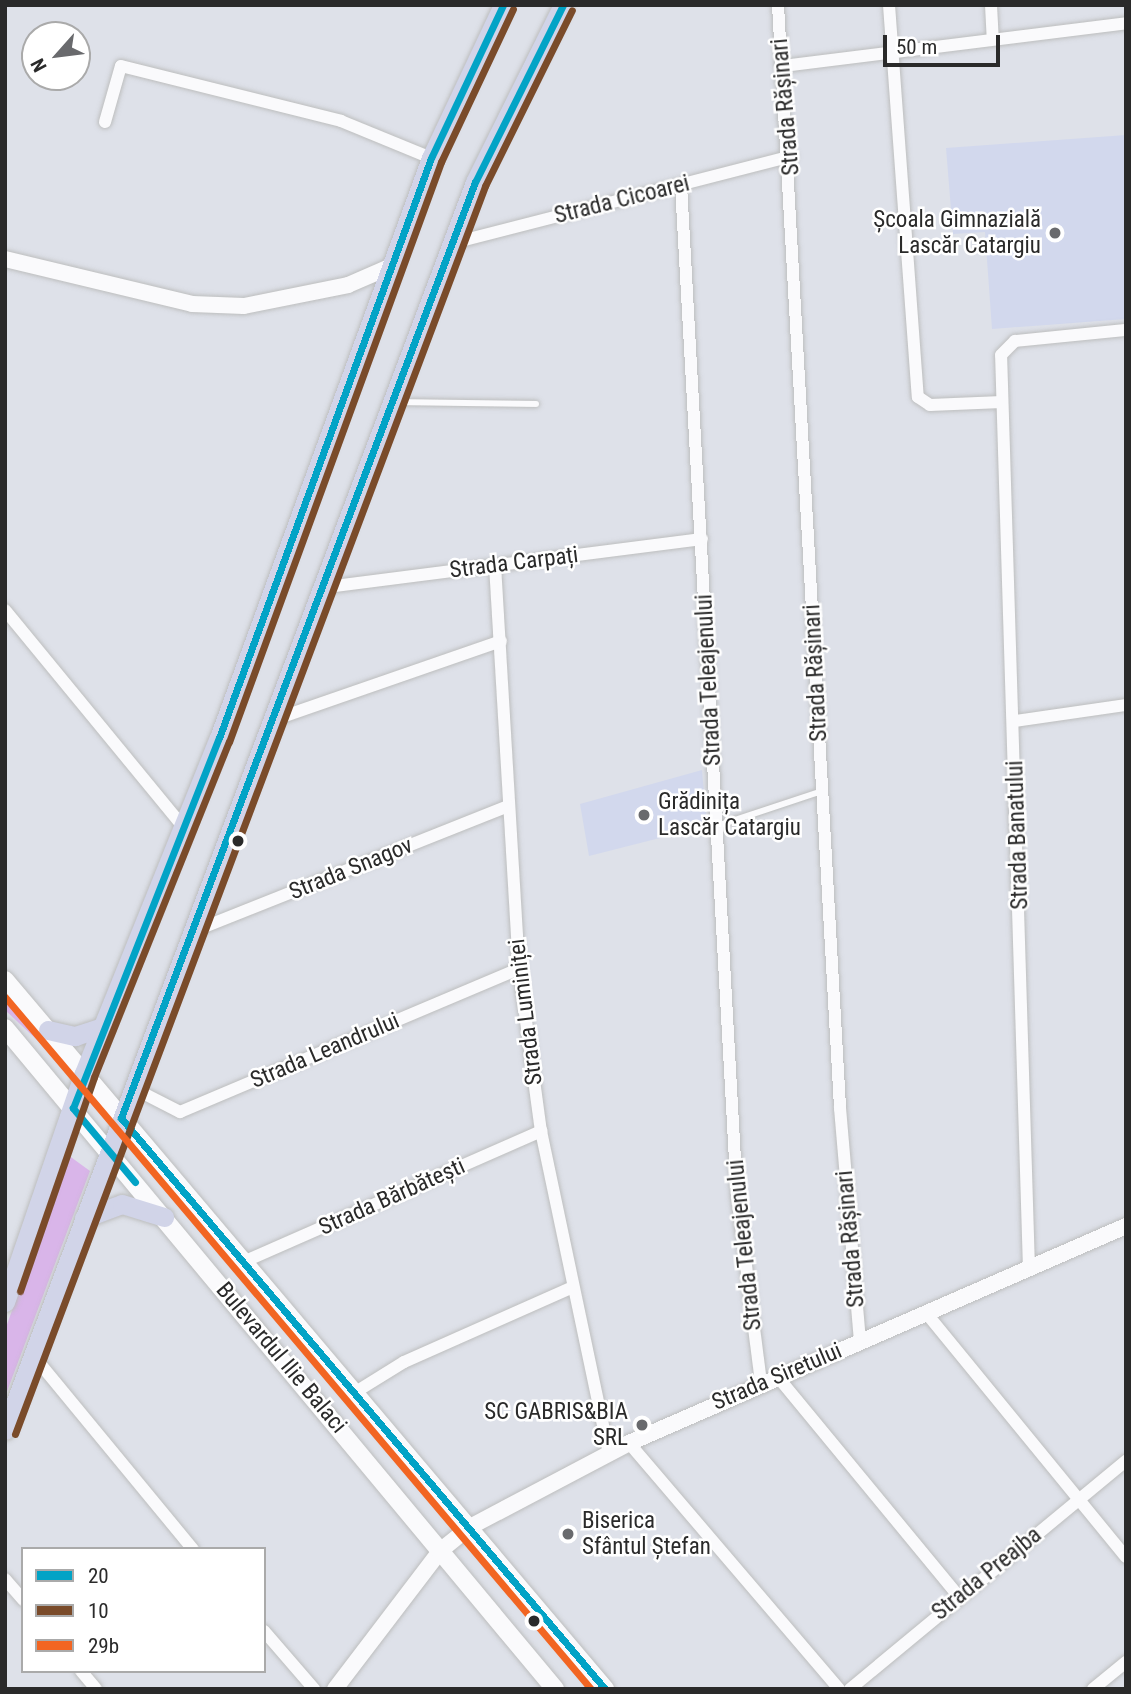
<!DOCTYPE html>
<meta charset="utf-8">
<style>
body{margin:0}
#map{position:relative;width:1131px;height:1694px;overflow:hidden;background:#dee1e9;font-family:"Roboto Condensed",sans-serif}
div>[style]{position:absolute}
.education>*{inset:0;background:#d2d8ed}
.green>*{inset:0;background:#d9b5e9}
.roads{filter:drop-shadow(0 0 2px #bdbebe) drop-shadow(0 0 2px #bdbebe)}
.service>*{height:6px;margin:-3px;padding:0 3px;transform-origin:3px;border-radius:3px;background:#fafafc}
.minor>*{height:12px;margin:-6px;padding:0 6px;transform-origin:6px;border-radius:6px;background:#fafafc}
.tertiary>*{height:16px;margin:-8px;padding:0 8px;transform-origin:8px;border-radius:8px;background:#fafafc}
.secondary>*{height:18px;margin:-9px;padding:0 9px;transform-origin:9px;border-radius:9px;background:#fafafc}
.primary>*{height:19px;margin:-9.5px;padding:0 9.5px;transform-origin:9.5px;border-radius:9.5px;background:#d1d4e8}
.bus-1>*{height:7px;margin:-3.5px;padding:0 3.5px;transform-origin:3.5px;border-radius:3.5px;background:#02a3c6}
.bus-2>*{height:7px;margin:-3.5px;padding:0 3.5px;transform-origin:3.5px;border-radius:3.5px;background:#7a4b2a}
.bus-3>*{height:7px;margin:-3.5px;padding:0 3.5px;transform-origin:3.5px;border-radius:3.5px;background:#f26522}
.dots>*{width:19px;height:19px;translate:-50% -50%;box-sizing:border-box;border:4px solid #fff;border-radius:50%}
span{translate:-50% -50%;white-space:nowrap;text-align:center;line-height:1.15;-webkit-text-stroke:5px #fff;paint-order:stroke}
.street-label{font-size:23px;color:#2a2a2a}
.poi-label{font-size:23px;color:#2a2a2a}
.right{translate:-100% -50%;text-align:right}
.left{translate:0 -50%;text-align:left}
.frame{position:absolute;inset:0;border:7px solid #2a2a2a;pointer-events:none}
.legend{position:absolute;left:21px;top:1547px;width:245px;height:126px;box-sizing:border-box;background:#fff;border:2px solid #aaa;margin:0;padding:9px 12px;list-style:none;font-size:21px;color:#2a2a2a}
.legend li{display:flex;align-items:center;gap:14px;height:35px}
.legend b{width:35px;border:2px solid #aaa}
.north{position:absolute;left:21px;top:21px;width:70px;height:70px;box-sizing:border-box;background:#fff;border:2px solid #aaa;border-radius:50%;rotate:242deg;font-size:19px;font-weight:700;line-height:28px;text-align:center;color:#2a2a2a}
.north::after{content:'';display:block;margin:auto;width:24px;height:32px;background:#696a6d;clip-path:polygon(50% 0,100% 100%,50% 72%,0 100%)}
.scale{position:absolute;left:883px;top:35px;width:117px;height:32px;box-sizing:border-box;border:4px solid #2a2a2a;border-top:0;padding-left:9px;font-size:21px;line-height:24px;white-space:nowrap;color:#2a2a2a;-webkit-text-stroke:5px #fff;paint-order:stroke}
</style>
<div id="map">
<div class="education">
<i style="clip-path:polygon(1126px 135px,1126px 319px,992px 329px,985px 232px,953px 234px,946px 148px)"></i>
<i style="clip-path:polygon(702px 770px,707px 826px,589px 856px,580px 804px)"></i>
</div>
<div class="green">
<i style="clip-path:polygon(5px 991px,66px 1060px,65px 1066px,5px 1010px)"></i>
<i style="clip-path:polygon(68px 1155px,90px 1171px,5px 1397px,5px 1330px)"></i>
</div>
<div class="roads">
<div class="service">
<i style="left:396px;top:402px;width:140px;rotate:0.8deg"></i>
<i style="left:717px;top:826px;width:111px;rotate:-18.4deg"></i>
</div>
<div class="minor">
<i style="left:778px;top:5px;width:1105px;rotate:86.78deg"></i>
<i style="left:840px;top:1108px;width:234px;rotate:85.1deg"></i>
<i style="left:889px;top:5px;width:393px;rotate:85.8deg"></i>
<i style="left:918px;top:397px;width:14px;rotate:34deg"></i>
<i style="left:930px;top:405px;width:72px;rotate:-2.4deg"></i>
<i style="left:991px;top:5px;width:34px;rotate:87deg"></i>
<i style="left:783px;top:66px;width:346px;rotate:-7.1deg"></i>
<i style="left:105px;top:122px;width:58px;rotate:-74.1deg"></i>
<i style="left:121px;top:66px;width:227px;rotate:14deg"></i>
<i style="left:341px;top:121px;width:97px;rotate:22.3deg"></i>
<i style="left:681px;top:185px;width:1012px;rotate:86.83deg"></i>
<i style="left:737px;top:1195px;width:189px;rotate:82.7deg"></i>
<i style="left:453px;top:243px;width:349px;rotate:-14.4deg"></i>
<i style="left:495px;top:565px;width:405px;rotate:86.6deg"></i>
<i style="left:519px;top:969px;width:163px;rotate:82.3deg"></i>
<i style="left:541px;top:1131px;width:329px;rotate:78.1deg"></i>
<i style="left:327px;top:587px;width:378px;rotate:-7.3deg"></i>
<i style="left:5px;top:610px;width:282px;rotate:50.6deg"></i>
<i style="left:276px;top:719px;width:238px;rotate:-19.1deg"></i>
<i style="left:1015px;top:721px;width:112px;rotate:-8.2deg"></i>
<i style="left:194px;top:931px;width:338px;rotate:-21.7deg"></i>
<i style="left:133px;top:1088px;width:53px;rotate:27.1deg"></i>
<i style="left:180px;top:1112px;width:368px;rotate:-22.9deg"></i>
<i style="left:243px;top:1262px;width:326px;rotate:-23.7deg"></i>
<i style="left:1029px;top:1269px;width:914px;rotate:-91.75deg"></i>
<i style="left:1001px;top:355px;width:20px;rotate:-45deg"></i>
<i style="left:1015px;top:341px;width:112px;rotate:-5.7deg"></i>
<i style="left:927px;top:1314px;width:314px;rotate:50.7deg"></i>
<i style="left:32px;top:1354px;width:253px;rotate:50.5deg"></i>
<i style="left:777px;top:1376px;width:286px;rotate:50.5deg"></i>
<i style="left:354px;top:1393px;width:59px;rotate:-31.8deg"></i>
<i style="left:404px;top:1362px;width:183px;rotate:-23.9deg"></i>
<i style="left:629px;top:1443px;width:323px;rotate:49.5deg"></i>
<i style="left:5px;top:1579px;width:28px;rotate:49deg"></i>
<i style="left:264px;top:1631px;width:77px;rotate:49.2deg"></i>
<i style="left:81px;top:1671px;width:23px;rotate:50deg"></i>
<i style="left:850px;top:1689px;width:358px;rotate:-39.6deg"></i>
<i style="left:1093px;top:1689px;width:43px;rotate:-39.3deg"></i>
</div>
<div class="tertiary">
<i style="left:5px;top:259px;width:192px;rotate:13.5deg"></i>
<i style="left:192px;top:304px;width:52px;rotate:2.2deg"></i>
<i style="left:244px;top:306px;width:106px;rotate:-11.4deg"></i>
<i style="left:348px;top:285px;width:50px;rotate:-23.5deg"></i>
<i style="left:335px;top:1689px;width:173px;rotate:-52.7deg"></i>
<i style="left:440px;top:1551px;width:36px;rotate:-39deg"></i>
<i style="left:468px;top:1528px;width:182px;rotate:-27.8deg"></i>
<i style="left:629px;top:1443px;width:542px;rotate:-23.59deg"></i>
</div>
<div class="secondary">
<i style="left:5px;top:980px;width:929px;rotate:49.76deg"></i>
<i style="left:5px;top:1028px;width:860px;rotate:50.24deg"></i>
</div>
<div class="primary">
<i style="left:48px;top:1030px;width:28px;rotate:13deg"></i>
<i style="left:75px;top:1036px;width:29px;rotate:-18deg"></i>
<i style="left:84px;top:1218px;width:40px;rotate:-20.2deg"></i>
<i style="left:122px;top:1204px;width:44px;rotate:17.2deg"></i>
<i style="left:5px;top:1302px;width:242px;rotate:-71deg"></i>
<i style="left:84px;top:1073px;width:361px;rotate:-68.1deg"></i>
<i style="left:219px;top:738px;width:618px;rotate:-69.92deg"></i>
<i style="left:431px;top:158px;width:169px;rotate:-64.8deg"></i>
<i style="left:5px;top:1430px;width:1334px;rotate:-69.36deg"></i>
<i style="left:475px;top:182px;width:198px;rotate:-63.6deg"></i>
</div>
</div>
<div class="bus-1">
<i style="left:563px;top:5px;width:198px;rotate:116.4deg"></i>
<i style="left:475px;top:182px;width:1001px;rotate:110.72deg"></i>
<i style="left:121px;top:1118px;width:749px;rotate:49.71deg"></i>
<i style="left:135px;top:1182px;width:97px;rotate:-130deg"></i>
<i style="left:73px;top:1108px;width:398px;rotate:-68.5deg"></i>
<i style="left:219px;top:738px;width:618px;rotate:-69.92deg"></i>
<i style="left:431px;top:158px;width:169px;rotate:-64.8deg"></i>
</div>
<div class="bus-2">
<i style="left:20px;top:1291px;width:226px;rotate:-70.9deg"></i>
<i style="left:94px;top:1077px;width:361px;rotate:-68.1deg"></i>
<i style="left:229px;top:742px;width:618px;rotate:-69.92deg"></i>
<i style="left:441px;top:162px;width:169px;rotate:-64.8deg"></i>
<i style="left:15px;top:1434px;width:1334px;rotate:-69.36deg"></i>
<i style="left:485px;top:186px;width:196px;rotate:-63.7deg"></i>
</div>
<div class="bus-3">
<i style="left:5px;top:997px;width:907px;rotate:49.74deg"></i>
</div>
<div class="dots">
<i style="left:1055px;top:233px;background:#696a6d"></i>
<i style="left:644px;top:815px;background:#696a6d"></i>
<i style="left:238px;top:841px;background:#2a2a2a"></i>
<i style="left:642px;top:1425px;background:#696a6d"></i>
<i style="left:568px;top:1534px;background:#696a6d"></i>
<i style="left:534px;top:1621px;background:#2a2a2a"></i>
</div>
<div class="street-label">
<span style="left:786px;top:107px;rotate:-95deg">Strada Rășinari</span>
<span style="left:622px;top:200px;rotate:-14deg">Strada Cicoarei</span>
<span style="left:514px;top:563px;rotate:-7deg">Strada Carpați</span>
<span style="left:816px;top:673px;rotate:-93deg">Strada Rășinari</span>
<span style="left:709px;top:680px;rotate:-93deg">Strada Teleajenului</span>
<span style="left:1018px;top:835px;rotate:-92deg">Strada Banatului</span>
<span style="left:351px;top:869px;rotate:-22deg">Strada Snagov</span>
<span style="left:526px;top:1012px;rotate:-97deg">Strada Luminiței</span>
<span style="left:325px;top:1051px;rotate:-23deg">Strada Leandrului</span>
<span style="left:392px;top:1197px;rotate:-24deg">Strada Bărbătești</span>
<span style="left:851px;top:1239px;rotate:-95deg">Strada Rășinari</span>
<span style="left:745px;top:1245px;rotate:-96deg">Strada Teleajenului</span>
<span style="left:281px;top:1358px;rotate:50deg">Bulevardul Ilie Balaci</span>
<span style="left:777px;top:1377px;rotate:-23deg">Strada Siretului</span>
<span style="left:987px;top:1574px;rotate:-39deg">Strada Preajba</span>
</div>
<div class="poi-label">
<span class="right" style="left:1041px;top:233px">Școala Gimnazială<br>Lascăr Catargiu</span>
<span class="left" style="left:658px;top:815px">Grădinița<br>Lascăr Catargiu</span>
<span class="right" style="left:628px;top:1425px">SC GABRIS&amp;BIA<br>SRL</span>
<span class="left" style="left:582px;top:1534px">Biserica<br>Sfântul Ștefan</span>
</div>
<div class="frame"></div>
<ul class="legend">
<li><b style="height:9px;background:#02a3c6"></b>20</li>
<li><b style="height:9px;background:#7a4b2a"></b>10</li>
<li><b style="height:9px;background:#f26522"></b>29b</li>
</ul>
<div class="north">N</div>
<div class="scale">50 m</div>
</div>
